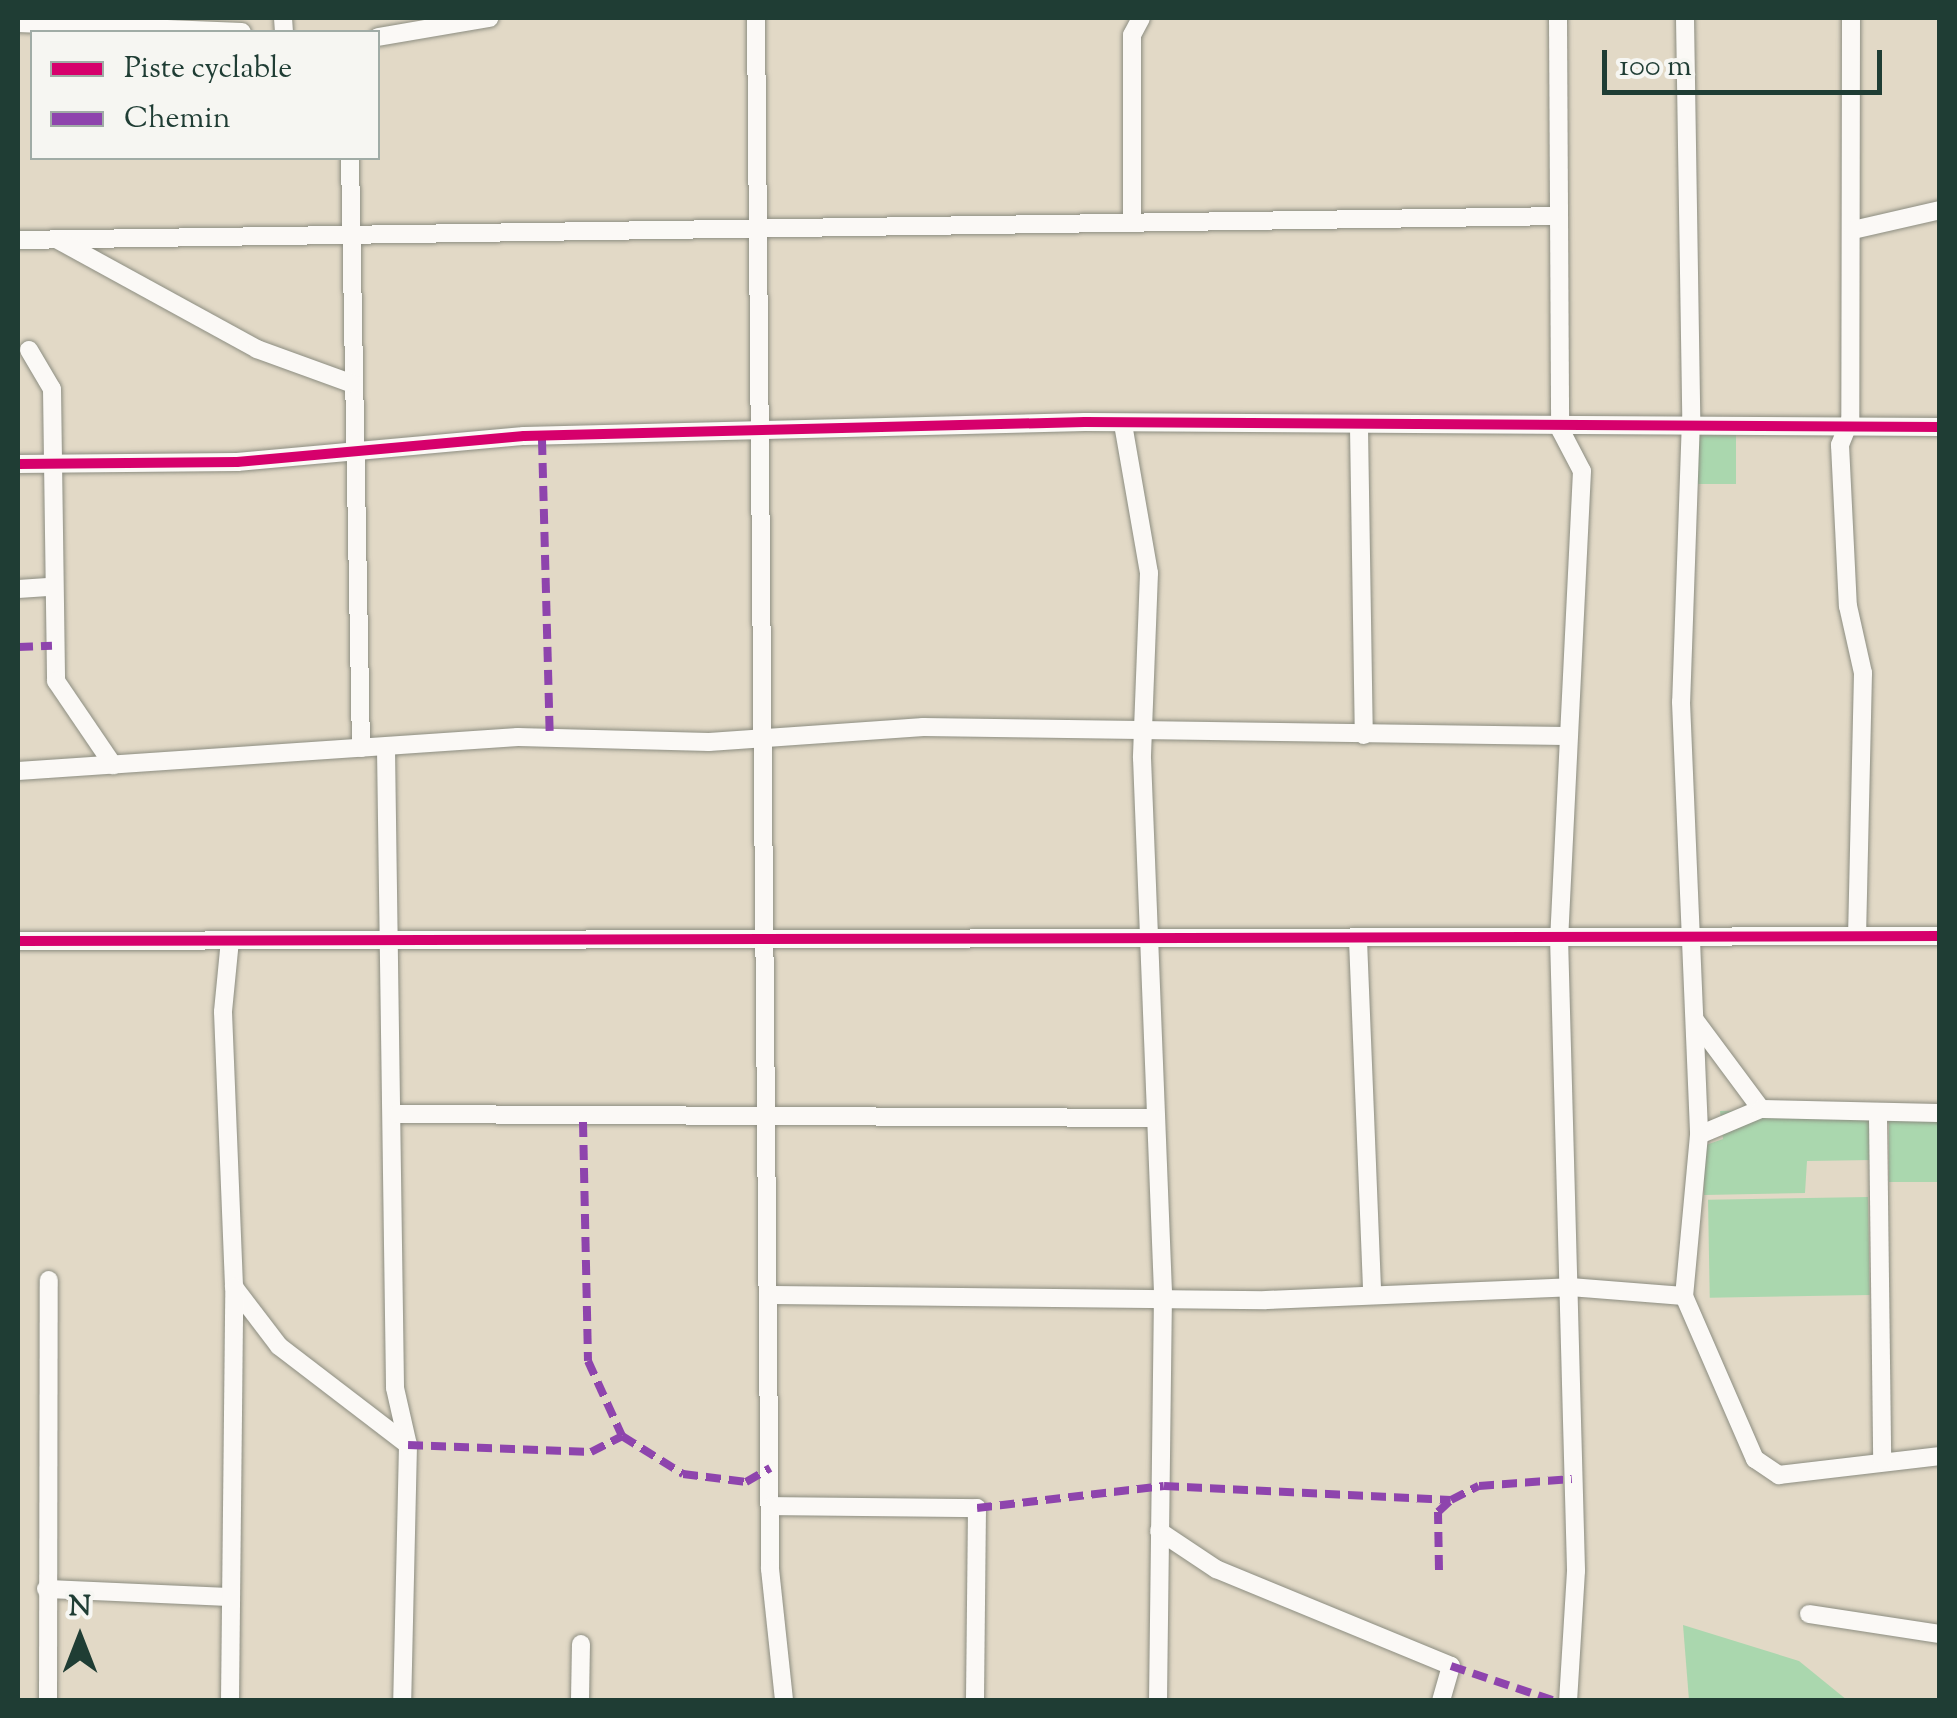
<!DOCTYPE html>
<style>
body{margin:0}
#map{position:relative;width:1957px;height:1718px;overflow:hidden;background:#e2d9c6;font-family:"Sorts Mill Goudy",serif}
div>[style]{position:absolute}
.green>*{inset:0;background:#aad7ae;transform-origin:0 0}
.roads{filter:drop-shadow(0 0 2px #8c8d81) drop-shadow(0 0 2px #8c8d81)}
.street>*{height:18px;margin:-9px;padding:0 9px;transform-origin:9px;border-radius:9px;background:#fbf9f6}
.quiet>*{height:8px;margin-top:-4px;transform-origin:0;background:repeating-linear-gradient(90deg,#8e44ad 0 15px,transparent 0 23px)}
.cycleway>*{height:10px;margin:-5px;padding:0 5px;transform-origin:5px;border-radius:5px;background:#d6006c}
span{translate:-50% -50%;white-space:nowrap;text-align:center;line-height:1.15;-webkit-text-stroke:8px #f6f6f2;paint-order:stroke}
.frame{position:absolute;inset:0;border:20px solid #1f3d34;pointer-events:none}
.legend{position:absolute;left:30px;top:30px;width:350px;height:130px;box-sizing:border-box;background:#f6f6f2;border:2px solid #a0aca6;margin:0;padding:12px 18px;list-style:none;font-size:30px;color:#1f3d34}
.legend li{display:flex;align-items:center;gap:20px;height:50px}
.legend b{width:50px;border:2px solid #a0aca6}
.north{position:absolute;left:30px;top:1588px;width:100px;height:100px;-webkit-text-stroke:8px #f6f6f2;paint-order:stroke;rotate:0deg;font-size:28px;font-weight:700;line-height:40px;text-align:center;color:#1f3d34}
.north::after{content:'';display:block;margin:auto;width:35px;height:45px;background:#1f3d34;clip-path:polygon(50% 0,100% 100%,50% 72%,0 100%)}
.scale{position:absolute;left:1602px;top:50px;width:280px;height:45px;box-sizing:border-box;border:5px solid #1f3d34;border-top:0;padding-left:12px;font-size:30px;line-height:35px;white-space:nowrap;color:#1f3d34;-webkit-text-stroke:8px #f6f6f2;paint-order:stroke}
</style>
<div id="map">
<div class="green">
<i style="left:1692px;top:427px;width:44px;height:57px"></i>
<i style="clip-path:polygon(1872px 1108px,1872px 1160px,1807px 1161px,1805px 1193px,1704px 1195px,1703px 1146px,1723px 1139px,1720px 1111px)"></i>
<i style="left:1939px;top:1111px;width:71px;height:50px;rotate:90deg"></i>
<i style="left:1868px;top:1197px;width:98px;height:160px;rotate:89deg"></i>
<i style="clip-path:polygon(1683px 1625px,1799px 1661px,1847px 1700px,1689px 1700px)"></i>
</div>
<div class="roads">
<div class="street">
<i style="left:283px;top:18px;width:14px;rotate:86deg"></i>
<i style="left:756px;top:18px;width:1551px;rotate:89.48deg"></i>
<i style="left:770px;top:1569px;width:132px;rotate:83.9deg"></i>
<i style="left:1558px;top:18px;width:411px;rotate:89.7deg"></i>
<i style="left:1560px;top:429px;width:47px;rotate:62.4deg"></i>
<i style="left:1582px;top:471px;width:467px;rotate:92.8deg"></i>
<i style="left:1559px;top:937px;width:634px;rotate:88.46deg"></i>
<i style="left:1576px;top:1571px;width:129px;rotate:93.5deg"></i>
<i style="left:1685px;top:18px;width:401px;rotate:89.1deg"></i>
<i style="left:1691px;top:419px;width:283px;rotate:92deg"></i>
<i style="left:1681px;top:702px;width:433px;rotate:87.6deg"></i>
<i style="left:1699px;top:1135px;width:162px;rotate:95.3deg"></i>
<i style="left:1684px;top:1296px;width:178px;rotate:66.5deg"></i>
<i style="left:1755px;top:1459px;width:29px;rotate:34deg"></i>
<i style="left:1779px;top:1475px;width:162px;rotate:-6.7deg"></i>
<i style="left:1851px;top:18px;width:402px;rotate:90.1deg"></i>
<i style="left:1850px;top:420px;width:27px;rotate:112deg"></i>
<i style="left:1840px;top:445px;width:161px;rotate:87.2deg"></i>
<i style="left:1848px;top:606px;width:69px;rotate:77.4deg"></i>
<i style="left:1863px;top:673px;width:259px;rotate:91.3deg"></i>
<i style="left:18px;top:23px;width:224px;rotate:2.3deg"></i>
<i style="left:378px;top:37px;width:113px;rotate:-9.7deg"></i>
<i style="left:350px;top:158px;width:590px;rotate:88.93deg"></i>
<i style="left:1132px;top:223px;width:188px;rotate:-90deg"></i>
<i style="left:1132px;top:35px;width:19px;rotate:-62deg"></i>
<i style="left:1853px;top:230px;width:89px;rotate:-12.9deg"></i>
<i style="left:18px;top:240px;width:1540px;rotate:-0.89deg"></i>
<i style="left:58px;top:240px;width:227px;rotate:28.7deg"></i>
<i style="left:257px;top:349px;width:102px;rotate:20deg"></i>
<i style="left:29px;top:350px;width:45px;rotate:59.5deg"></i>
<i style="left:52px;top:389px;width:292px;rotate:89.2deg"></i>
<i style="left:56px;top:681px;width:102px;rotate:55.8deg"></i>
<i style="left:1123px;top:424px;width:151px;rotate:80.1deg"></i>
<i style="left:1149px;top:573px;width:185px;rotate:92.2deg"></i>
<i style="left:1142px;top:758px;width:535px;rotate:87.75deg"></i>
<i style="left:1163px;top:1293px;width:407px;rotate:90.7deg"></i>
<i style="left:1359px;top:428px;width:307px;rotate:89.1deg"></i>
<i style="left:18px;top:464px;width:219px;rotate:-0.5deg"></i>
<i style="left:237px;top:462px;width:288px;rotate:-5.2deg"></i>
<i style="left:524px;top:436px;width:561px;rotate:-1.43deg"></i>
<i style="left:1085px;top:422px;width:855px;rotate:0.34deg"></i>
<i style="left:18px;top:589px;width:30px;rotate:-4deg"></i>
<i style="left:386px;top:749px;width:639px;rotate:89.19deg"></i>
<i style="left:395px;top:1388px;width:58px;rotate:77.2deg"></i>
<i style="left:408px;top:1445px;width:255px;rotate:91.3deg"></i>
<i style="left:18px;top:771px;width:501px;rotate:-3.89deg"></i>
<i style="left:518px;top:737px;width:191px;rotate:1.5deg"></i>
<i style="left:709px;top:742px;width:215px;rotate:-4deg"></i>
<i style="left:923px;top:727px;width:642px;rotate:0.8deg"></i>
<i style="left:230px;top:940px;width:72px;rotate:95.6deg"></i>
<i style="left:223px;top:1012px;width:275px;rotate:87.7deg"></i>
<i style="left:234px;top:1287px;width:74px;rotate:52.7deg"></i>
<i style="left:279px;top:1346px;width:163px;rotate:37.5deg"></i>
<i style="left:1358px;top:940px;width:355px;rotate:87.7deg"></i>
<i style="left:18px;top:941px;width:1922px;rotate:-0.15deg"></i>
<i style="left:1695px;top:1020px;width:111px;rotate:53.4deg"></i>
<i style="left:398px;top:1114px;width:756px;rotate:0.3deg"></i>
<i style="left:1878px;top:1116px;width:345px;rotate:89.3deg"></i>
<i style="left:1699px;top:1135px;width:67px;rotate:-22.8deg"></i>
<i style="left:1761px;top:1109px;width:179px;rotate:1.3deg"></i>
<i style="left:773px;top:1295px;width:493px;rotate:0.6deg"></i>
<i style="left:1266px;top:1300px;width:304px;rotate:-2.4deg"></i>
<i style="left:1570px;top:1287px;width:114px;rotate:4.5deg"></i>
<i style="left:772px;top:1506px;width:205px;rotate:0.6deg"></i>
<i style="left:977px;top:1508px;width:192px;rotate:90.6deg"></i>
<i style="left:1159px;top:1531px;width:69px;rotate:33.7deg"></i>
<i style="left:1216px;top:1569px;width:254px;rotate:22.4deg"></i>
<i style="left:1451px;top:1666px;width:35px;rotate:106deg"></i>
<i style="left:46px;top:1589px;width:185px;rotate:2.5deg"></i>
<i style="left:1809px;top:1614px;width:133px;rotate:8.7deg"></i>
<i style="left:48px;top:1700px;width:420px;rotate:-89.9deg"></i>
<i style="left:230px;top:1700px;width:413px;rotate:-89.4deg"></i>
<i style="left:580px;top:1700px;width:56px;rotate:-89deg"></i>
</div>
</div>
<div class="quiet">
<i style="left:542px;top:440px;width:296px;rotate:88.5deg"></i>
<i style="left:18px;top:647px;width:34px;rotate:-2deg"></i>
<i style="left:583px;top:1122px;width:239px;rotate:88.8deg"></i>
<i style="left:588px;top:1361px;width:82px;rotate:65.6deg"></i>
<i style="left:408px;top:1445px;width:183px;rotate:2.2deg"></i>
<i style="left:591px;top:1452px;width:35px;rotate:-27deg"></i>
<i style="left:622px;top:1436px;width:72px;rotate:31.9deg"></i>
<i style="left:683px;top:1474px;width:64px;rotate:7.2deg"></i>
<i style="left:746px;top:1482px;width:28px;rotate:-30deg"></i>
<i style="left:977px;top:1508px;width:188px;rotate:-6.7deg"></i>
<i style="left:1164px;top:1486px;width:287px;rotate:2.8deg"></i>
<i style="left:1439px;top:1570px;width:58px;rotate:-91deg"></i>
<i style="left:1438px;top:1512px;width:18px;rotate:-43deg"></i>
<i style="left:1451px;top:1500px;width:31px;rotate:-27deg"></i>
<i style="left:1479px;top:1486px;width:93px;rotate:-4.3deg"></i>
<i style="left:1451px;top:1666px;width:107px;rotate:18.6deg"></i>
</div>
<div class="cycleway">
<i style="left:18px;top:464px;width:219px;rotate:-0.5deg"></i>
<i style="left:237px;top:462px;width:288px;rotate:-5.2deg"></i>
<i style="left:524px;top:436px;width:561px;rotate:-1.43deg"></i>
<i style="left:1085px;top:422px;width:855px;rotate:0.34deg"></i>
<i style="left:18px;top:941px;width:1922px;rotate:-0.15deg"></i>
</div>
<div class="frame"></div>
<ul class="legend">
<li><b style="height:12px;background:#d6006c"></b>Piste cyclable</li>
<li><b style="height:12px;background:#8e44ad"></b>Chemin</li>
</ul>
<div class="north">N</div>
<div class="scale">100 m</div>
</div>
